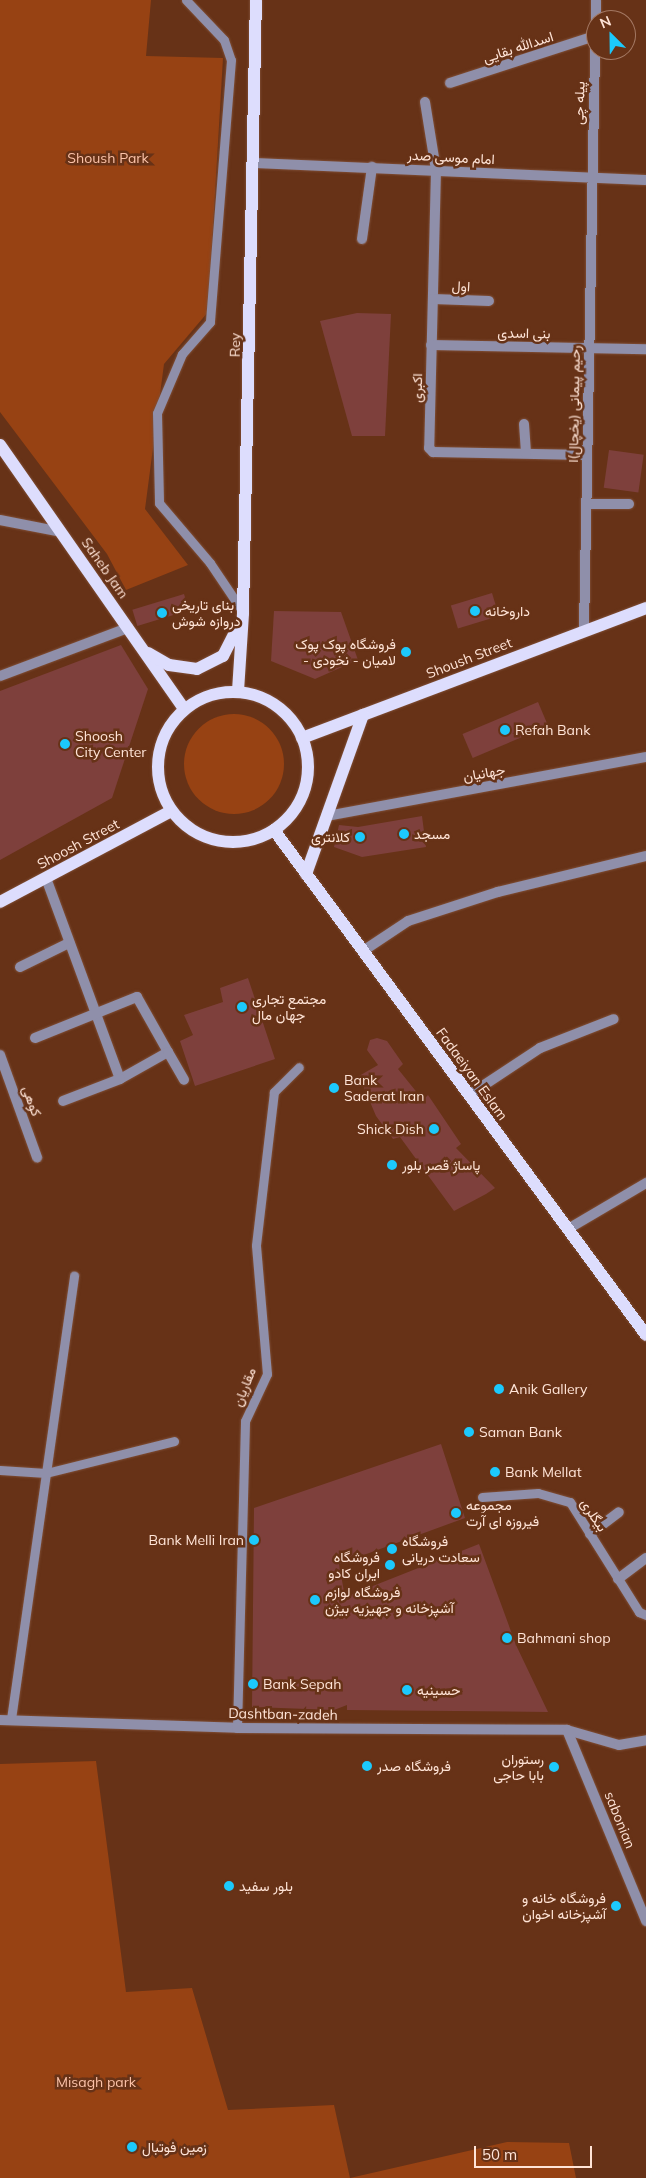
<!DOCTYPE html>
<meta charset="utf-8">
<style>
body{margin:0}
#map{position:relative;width:646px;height:2178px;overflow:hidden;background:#673217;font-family:Mulish,Vazirmatn,sans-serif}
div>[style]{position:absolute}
.green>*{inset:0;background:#974213}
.round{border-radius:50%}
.building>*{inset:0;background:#7e403c;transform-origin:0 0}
.roads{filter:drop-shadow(0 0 1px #7f4e36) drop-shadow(0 0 1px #7f4e36)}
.service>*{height:9px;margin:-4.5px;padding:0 4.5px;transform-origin:4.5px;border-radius:4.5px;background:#8f8faa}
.minor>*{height:10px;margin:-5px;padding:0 5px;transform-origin:5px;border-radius:5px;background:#8f8faa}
.tertiary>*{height:10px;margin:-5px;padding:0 5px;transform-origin:5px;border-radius:5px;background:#8f8faa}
.primary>*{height:12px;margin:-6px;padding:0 6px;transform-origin:6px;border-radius:6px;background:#ddddfd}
.primary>.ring{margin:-6px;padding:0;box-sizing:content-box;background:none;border:12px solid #ddddfd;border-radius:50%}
.dots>*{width:14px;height:14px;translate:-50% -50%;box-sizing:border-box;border:2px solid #673217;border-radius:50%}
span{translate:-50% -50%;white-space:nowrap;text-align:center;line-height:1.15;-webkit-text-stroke:5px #673217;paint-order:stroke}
.street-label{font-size:14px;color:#ffe4d7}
.park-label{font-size:14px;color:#fcc3a9}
.poi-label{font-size:14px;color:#ffe4d7}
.left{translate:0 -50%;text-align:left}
.right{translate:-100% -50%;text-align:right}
.north{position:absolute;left:586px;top:10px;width:50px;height:50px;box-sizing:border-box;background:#673217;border:1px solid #a47964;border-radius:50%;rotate:337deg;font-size:14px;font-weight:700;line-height:20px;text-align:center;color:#ffe4d7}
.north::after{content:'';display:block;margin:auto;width:18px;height:22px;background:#1cc9fc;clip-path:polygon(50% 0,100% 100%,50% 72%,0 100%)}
.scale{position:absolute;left:474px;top:2146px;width:118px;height:22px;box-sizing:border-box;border:2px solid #ffe4d7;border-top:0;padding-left:6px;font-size:15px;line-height:18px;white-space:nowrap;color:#ffe4d7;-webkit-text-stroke:4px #673217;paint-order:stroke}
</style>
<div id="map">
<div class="green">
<i style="clip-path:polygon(0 0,151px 0,146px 56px,223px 58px,208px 312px,164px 364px,145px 509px,188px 565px,126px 590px,107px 554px,0 412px)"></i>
<i class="round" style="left:184px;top:714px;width:100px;height:100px"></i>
<i style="clip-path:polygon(96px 1761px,126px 1992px,192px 1988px,228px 2110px,334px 2105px,350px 2178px,507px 2142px,569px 2143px,576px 2178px,0 2178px,0 1764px)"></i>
</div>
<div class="building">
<i style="clip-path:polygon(357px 313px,391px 314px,385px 436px,352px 436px,320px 321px)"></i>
<i style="left:609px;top:450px;width:35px;height:38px;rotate:8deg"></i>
<i style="left:492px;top:593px;width:24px;height:43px;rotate:73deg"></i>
<i style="left:184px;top:594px;width:17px;height:54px;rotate:73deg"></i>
<i style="clip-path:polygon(274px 611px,341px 612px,358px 660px,315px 679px,271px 661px)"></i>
<i style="clip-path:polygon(121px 645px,148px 689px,112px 798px,0 860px,0 691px)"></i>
<i style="left:538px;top:702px;width:26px;height:82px;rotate:67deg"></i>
<i style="clip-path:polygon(422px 816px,426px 847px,362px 857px,334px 847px,339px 825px,358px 827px)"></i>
<i style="clip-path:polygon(248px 978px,275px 1059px,195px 1086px,180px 1041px,193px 1035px,184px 1015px,223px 1002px,220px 988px)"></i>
<i style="clip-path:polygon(377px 1038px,387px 1041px,403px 1064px,398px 1069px,423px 1100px,428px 1095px,461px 1144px,456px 1148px,495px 1188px,486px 1194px,454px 1211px,400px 1137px,393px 1139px,376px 1116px,359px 1076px,378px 1065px,367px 1050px,370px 1040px)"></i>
<i style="clip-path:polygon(441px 1444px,465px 1518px,339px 1564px,345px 1597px,479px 1544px,516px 1645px,548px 1712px,347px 1710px,347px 1705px,334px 1710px,252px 1707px,254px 1508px)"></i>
</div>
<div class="roads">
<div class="service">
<i style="left:186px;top:0;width:55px;rotate:46.5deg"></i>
<i style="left:224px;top:40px;width:21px;rotate:71deg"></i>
<i style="left:231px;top:60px;width:263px;rotate:94.6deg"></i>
<i style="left:210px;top:322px;width:43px;rotate:131.2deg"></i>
<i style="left:182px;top:354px;width:64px;rotate:113deg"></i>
<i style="left:157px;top:413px;width:90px;rotate:88.7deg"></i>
<i style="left:159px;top:503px;width:79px;rotate:49.6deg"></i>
<i style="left:210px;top:563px;width:59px;rotate:56deg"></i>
<i style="left:0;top:1470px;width:46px;rotate:3.7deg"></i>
<i style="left:46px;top:1473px;width:132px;rotate:-14deg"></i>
<i style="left:482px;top:1497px;width:56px;rotate:-4.1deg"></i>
<i style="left:538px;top:1493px;width:33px;rotate:16deg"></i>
<i style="left:570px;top:1502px;width:130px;rotate:57.9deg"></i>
<i style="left:639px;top:1612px;width:8px;rotate:23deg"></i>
<i style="left:11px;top:1719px;width:448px;rotate:-81.9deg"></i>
<i style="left:237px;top:1728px;width:307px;rotate:-88.5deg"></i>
<i style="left:245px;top:1421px;width:52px;rotate:-64.9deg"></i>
<i style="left:267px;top:1374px;width:129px;rotate:-94.9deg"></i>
<i style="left:256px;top:1245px;width:154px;rotate:-83.3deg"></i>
<i style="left:274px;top:1092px;width:35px;rotate:-45deg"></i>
</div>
<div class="minor">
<i style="left:450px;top:83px;width:152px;rotate:-18deg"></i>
<i style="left:425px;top:102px;width:69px;rotate:80.8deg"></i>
<i style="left:436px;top:170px;width:278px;rotate:91.4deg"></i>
<i style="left:429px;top:448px;width:6px;rotate:45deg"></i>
<i style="left:433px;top:452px;width:153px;rotate:1.1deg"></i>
<i style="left:362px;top:239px;width:73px;rotate:-82.1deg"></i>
<i style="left:433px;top:299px;width:56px;rotate:2deg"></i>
<i style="left:431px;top:345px;width:215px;rotate:1.1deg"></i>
<i style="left:524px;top:424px;width:29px;rotate:86deg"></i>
<i style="left:586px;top:504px;width:43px"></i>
<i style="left:0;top:676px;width:137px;rotate:-20.6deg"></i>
<i style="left:327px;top:816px;width:324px;rotate:-10.5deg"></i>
<i style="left:46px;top:878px;width:214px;rotate:69.8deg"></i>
<i style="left:363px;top:951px;width:54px;rotate:-33.7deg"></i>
<i style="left:408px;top:921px;width:95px;rotate:-17.9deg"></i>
<i style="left:498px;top:892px;width:152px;rotate:-13.7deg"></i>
<i style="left:20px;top:967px;width:55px;rotate:-26.1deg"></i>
<i style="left:35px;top:1038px;width:110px;rotate:-21.9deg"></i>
<i style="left:137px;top:997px;width:63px;rotate:60.6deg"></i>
<i style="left:168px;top:1052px;width:55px;rotate:150.6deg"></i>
<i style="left:120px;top:1079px;width:61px;rotate:158.9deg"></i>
<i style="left:168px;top:1052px;width:32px;rotate:60deg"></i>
<i style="left:0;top:1055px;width:109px;rotate:70.1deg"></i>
<i style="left:469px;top:1095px;width:85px;rotate:-33.5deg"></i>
<i style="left:540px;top:1048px;width:79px;rotate:-21.4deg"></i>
<i style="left:568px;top:1229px;width:91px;rotate:-30.5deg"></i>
<i style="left:590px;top:1534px;width:36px;rotate:-37deg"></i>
<i style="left:618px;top:1579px;width:35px;rotate:-37deg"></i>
</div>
<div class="tertiary">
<i style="left:254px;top:163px;width:392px;rotate:2.5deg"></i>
<i style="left:0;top:520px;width:62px;rotate:11.1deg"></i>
<i style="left:584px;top:630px;width:630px;rotate:-88.91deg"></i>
<i style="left:0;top:1720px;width:237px;rotate:1.9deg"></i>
<i style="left:237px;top:1728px;width:330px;rotate:0.3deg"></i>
<i style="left:567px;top:1730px;width:54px;rotate:16.1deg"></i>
<i style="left:619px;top:1745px;width:27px;rotate:-10deg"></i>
<i style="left:567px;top:1730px;width:207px;rotate:67.5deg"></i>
</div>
<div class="primary">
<i style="left:0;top:445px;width:322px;rotate:55.1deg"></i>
<i style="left:148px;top:653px;width:24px;rotate:30deg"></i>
<i style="left:169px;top:665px;width:28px;rotate:8deg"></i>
<i style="left:197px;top:669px;width:29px;rotate:-27deg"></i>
<i style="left:223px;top:656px;width:35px;rotate:-63deg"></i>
<i style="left:238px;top:691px;width:78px;rotate:-86.3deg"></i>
<i style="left:243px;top:613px;width:613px;rotate:-88.79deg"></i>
<i class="ring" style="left:158px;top:692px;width:138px;height:138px"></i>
<i style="left:302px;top:738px;width:368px;rotate:-20.7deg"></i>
<i style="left:274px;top:830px;width:627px;rotate:53.62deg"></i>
<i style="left:306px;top:874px;width:169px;rotate:-70.3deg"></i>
<i style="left:0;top:902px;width:194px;rotate:-28deg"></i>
</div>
</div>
<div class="dots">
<i style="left:475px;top:611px;background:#1cc9fc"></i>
<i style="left:162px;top:613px;background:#1cc9fc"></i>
<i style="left:406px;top:652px;background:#1cc9fc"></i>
<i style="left:505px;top:730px;background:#1cc9fc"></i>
<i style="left:65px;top:744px;background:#1cc9fc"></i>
<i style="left:404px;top:834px;background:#1cc9fc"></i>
<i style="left:360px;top:837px;background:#1cc9fc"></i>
<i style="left:242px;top:1007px;background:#1cc9fc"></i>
<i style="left:334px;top:1088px;background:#1cc9fc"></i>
<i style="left:434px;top:1129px;background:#1cc9fc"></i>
<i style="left:392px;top:1165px;background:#1cc9fc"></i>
<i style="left:499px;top:1389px;background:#1cc9fc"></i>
<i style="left:469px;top:1432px;background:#1cc9fc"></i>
<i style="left:495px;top:1472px;background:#1cc9fc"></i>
<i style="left:456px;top:1513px;background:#1cc9fc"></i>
<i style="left:254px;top:1540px;background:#1cc9fc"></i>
<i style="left:392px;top:1549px;background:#1cc9fc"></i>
<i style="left:390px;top:1565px;background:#1cc9fc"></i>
<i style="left:315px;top:1600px;background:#1cc9fc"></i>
<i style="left:507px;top:1638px;background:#1cc9fc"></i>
<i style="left:253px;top:1684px;background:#1cc9fc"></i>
<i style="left:407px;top:1690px;background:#1cc9fc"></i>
<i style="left:367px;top:1766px;background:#1cc9fc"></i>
<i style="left:554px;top:1767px;background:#1cc9fc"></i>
<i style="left:229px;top:1886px;background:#1cc9fc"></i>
<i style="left:616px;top:1906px;background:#1cc9fc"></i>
<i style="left:132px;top:2147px;background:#1cc9fc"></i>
</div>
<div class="street-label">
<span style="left:518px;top:47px;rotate:-18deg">اسدالله بقایی</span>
<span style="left:579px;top:103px;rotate:-88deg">پیله چی</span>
<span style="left:451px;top:157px;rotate:3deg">امام موسی صدر</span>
<span style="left:461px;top:286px;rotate:3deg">اول</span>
<span style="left:524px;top:333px;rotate:1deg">بنی اسدی</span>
<span style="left:235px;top:345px;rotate:-89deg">Rey</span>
<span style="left:417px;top:388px;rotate:-89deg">اکبری</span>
<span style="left:574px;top:404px;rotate:-89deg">رحیم پیمانی (یخچال)ا</span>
<span style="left:105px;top:568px;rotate:55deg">Saheb Jam</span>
<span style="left:469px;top:658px;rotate:-21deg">Shoush Street</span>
<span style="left:484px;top:773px;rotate:-10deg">جهانیان</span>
<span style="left:78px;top:844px;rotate:-28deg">Shoosh Street</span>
<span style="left:472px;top:1074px;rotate:54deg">Fadaeiyan Eslam</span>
<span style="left:32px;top:1101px;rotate:70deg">کوهی</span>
<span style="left:244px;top:1387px;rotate:-68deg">مقاریان</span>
<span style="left:594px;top:1515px;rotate:57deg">بیگلری</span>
<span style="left:283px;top:1714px;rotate:1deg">Dashtban-zadeh</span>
<span style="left:620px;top:1820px;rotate:68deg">sabonian</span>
</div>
<div class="park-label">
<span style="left:108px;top:158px">Shoush Park</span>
<span style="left:96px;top:2082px">Misagh park</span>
</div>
<div class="poi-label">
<span class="left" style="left:172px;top:613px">بنای تاریخی<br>دروازه شوش</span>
<span class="left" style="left:485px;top:611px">داروخانه</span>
<span class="right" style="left:396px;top:652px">فروشگاه پوک پوک<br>- لاميان - نخودی</span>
<span class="left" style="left:515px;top:730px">Refah Bank</span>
<span class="left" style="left:75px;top:744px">Shoosh<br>City Center</span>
<span class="left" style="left:414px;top:834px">مسجد</span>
<span class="right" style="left:350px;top:837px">کلانتری</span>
<span class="left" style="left:252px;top:1007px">مجتمع تجاری<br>جهان مال</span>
<span class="left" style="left:344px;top:1088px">Bank<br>Saderat Iran</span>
<span class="right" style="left:424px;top:1129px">Shick Dish</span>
<span class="left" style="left:402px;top:1165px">پاساژ قصر بلور</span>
<span class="left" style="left:509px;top:1389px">Anik Gallery</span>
<span class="left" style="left:479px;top:1432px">Saman Bank</span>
<span class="left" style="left:505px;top:1472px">Bank Mellat</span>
<span class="left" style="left:466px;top:1513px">مجموعه<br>فیروزه ای آرت</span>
<span class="right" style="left:244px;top:1540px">Bank Melli Iran</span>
<span class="left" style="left:402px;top:1549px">فروشگاه<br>سعادت دریانی</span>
<span class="right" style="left:380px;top:1565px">فروشگاه<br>ایران کادو</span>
<span class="left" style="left:325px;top:1600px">فروشگاه لوازم<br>آشپزخانه و جهیزیه بیژن</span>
<span class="left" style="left:517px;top:1638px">Bahmani shop</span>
<span class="left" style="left:263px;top:1684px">Bank Sepah</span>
<span class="left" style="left:417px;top:1690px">حسینیه</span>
<span class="right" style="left:544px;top:1767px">رستوران<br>بابا حاجی</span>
<span class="left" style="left:377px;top:1766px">فروشگاه صدر</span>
<span class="left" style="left:239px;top:1886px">بلور سفید</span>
<span class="right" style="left:606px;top:1906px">فروشگاه خانه و<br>آشپزخانه اخوان</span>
<span class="left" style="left:142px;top:2147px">زمین فوتبال</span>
</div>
<div class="north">N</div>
<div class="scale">50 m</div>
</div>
